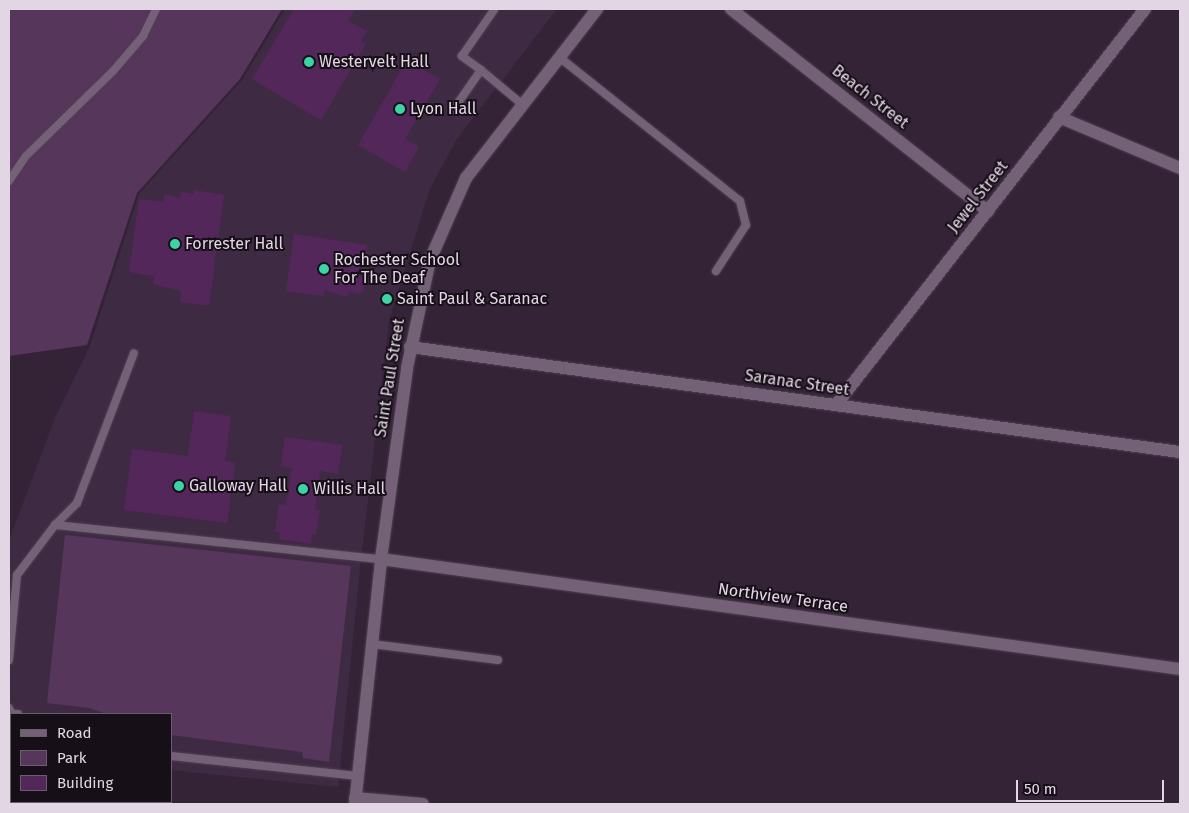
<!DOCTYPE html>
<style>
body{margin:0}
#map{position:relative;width:1189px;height:813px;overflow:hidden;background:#342337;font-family:"Fira Sans",sans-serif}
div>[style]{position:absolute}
.built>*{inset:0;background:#3f2a43}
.green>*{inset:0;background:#57365c}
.building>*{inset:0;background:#54275b}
.roads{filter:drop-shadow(0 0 1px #4f4051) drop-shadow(0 0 1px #4f4051)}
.service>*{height:8px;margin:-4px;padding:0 4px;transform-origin:4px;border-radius:4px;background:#746077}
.minor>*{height:12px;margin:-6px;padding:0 6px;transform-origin:6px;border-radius:6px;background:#746077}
.secondary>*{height:12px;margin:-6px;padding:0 6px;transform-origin:6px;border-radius:6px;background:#746077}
.dots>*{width:14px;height:14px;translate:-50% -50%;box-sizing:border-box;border:2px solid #170f18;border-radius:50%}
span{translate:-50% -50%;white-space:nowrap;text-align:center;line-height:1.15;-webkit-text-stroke:4px #170f18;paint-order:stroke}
.poi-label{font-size:16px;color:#e2d6e4}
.left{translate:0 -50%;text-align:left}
.street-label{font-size:16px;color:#e2d6e4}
.frame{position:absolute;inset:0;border:10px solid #e2d6e4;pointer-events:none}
.legend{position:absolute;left:10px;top:713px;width:162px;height:90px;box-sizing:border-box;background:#170f18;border:1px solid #685f6a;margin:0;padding:6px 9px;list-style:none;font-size:15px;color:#e2d6e4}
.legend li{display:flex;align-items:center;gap:10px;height:25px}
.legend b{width:25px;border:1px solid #685f6a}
.scale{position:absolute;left:1016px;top:780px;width:148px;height:22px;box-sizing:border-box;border:2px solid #e2d6e4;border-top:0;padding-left:6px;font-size:15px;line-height:18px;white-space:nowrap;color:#e2d6e4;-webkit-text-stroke:4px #170f18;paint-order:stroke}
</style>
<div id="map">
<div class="built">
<i style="clip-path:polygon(285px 9px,557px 9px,456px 140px,429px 191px,389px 321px,360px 568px,338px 787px,171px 770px,171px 714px,11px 714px,9px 724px,9px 541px,55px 418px,90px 346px,139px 194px,243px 79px)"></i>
</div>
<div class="green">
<i style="clip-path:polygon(9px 9px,282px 9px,240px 79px,137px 193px,87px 345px,9px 356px)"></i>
<i style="clip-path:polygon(65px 535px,351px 566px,329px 762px,303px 758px,302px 752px,171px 735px,171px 714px,107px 714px,89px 708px,47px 703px)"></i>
</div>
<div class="building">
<i style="clip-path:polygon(294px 9px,355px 9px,348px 21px,367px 31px,361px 41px,366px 44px,321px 120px,252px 79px)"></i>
<i style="clip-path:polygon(407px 60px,440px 79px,405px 139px,419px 147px,405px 172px,358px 145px)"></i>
<i style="clip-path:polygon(194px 190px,224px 195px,209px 306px,180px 302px,181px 291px,153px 284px,154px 276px,129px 272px,139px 199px,163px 202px,165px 194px,181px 198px,181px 192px,194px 194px)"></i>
<i style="clip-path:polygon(294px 234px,367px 245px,368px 262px,360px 264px,359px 275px,365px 279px,364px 290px,359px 294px,349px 292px,347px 297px,324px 290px,324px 296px,286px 291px)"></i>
<i style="clip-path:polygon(194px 411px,231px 416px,225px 461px,235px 463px,227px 523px,124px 510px,132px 449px,188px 456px)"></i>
<i style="clip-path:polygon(285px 437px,342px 445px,338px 474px,320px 471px,315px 510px,320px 510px,316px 535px,312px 534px,311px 544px,279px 539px,280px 532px,275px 531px,279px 504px,286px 505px,292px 468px,281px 466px)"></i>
</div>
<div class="roads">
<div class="service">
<i style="left:559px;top:57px;width:231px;rotate:38.5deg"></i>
<i style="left:740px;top:201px;width:25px;rotate:76deg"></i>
<i style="left:746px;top:225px;width:55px;rotate:123.1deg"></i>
<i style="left:481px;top:70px;width:55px;rotate:39.8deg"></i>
<i style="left:453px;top:110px;width:49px;rotate:-55deg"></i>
<i style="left:481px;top:70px;width:24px;rotate:-144deg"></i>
<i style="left:462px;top:56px;width:56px;rotate:-55.2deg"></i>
<i style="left:9px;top:181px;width:30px;rotate:-56deg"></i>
<i style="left:26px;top:156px;width:123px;rotate:-44.3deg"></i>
<i style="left:114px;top:70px;width:45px;rotate:-49.5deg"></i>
<i style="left:143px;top:36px;width:30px;rotate:-64deg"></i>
<i style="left:55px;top:525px;width:328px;rotate:6deg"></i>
<i style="left:372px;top:644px;width:127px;rotate:7.2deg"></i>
<i style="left:9px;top:660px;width:85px;rotate:-84.6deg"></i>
<i style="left:17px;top:575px;width:63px;rotate:-52.8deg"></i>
<i style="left:55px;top:525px;width:31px;rotate:-45deg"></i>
<i style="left:77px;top:503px;width:160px;rotate:-69.2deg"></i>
<i style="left:9px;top:708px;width:7px;rotate:63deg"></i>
<i style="left:12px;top:714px;width:6px"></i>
<i style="left:171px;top:756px;width:188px;rotate:6.1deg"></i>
</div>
<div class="minor">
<i style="left:731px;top:9px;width:327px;rotate:38.2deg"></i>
<i style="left:1059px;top:117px;width:131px;rotate:22.9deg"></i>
<i style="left:410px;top:347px;width:777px;rotate:7.77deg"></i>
<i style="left:836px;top:405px;width:502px;rotate:-52.03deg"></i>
<i style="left:381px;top:559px;width:807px;rotate:7.84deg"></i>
<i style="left:355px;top:798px;width:68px;rotate:5deg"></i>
</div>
<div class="secondary">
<i style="left:355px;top:804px;width:246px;rotate:-83.9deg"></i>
<i style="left:381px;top:559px;width:193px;rotate:-82.2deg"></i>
<i style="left:407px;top:368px;width:110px;rotate:-78deg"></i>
<i style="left:430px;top:260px;width:90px;rotate:-66.3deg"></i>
<i style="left:466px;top:178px;width:214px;rotate:-52.2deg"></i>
</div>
</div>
<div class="dots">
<i style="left:309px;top:62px;background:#3cd4a4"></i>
<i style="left:400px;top:109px;background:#3cd4a4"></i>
<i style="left:175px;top:244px;background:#3cd4a4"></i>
<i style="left:324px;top:269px;background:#3cd4a4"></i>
<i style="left:387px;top:299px;background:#3cd4a4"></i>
<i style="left:179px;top:486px;background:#3cd4a4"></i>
<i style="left:303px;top:489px;background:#3cd4a4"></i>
</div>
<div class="poi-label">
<span class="left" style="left:319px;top:62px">Westervelt Hall</span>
<span class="left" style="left:410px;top:109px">Lyon Hall</span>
<span class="left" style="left:185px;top:244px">Forrester Hall</span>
<span class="left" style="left:334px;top:269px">Rochester School<br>For The Deaf</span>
<span class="left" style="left:397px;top:299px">Saint Paul &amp; Saranac</span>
<span class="left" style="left:189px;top:486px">Galloway Hall</span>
<span class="left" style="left:313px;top:489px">Willis Hall</span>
</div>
<div class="street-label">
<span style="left:870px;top:97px;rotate:38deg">Beach Street</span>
<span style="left:978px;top:197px;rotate:-52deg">Jewel Street</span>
<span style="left:390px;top:378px;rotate:-81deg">Saint Paul Street</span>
<span style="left:797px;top:383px;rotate:8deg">Saranac Street</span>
<span style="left:783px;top:598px;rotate:8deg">Northview Terrace</span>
</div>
<div class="frame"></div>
<ul class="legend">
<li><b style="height:6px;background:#746077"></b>Road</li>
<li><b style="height:14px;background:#57365c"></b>Park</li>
<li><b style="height:14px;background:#54275b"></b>Building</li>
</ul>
<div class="scale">50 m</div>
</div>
